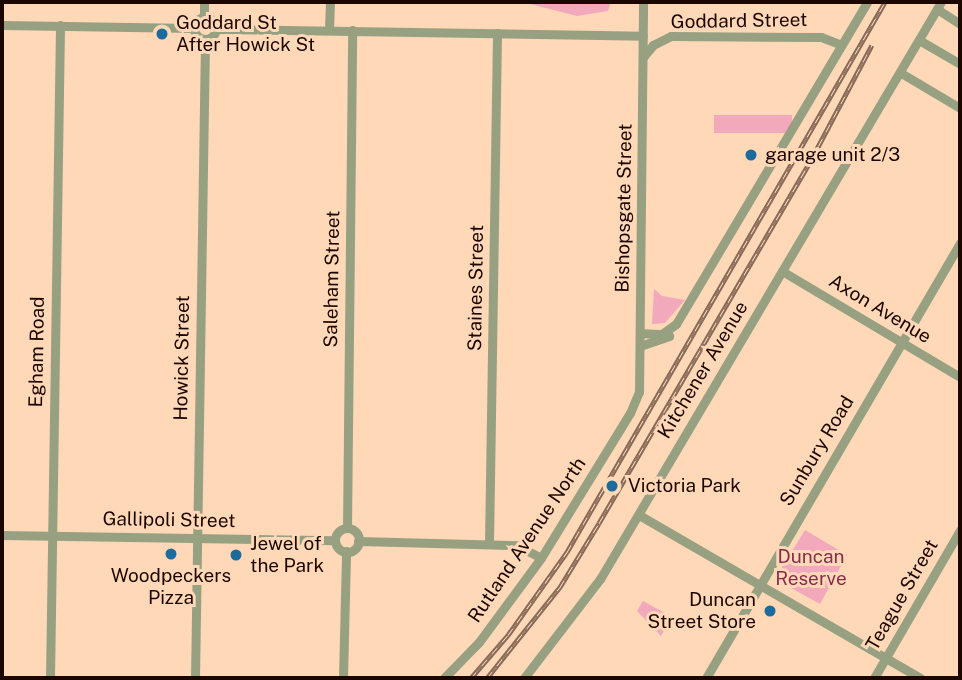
<!DOCTYPE html>
<style>
body{margin:0}
#map{position:relative;width:962px;height:680px;overflow:hidden;background:#ffd8b8;font-family:"Public Sans",sans-serif}
div>[style]{position:absolute}
.green>*{inset:0;background:#f2a9bc;transform-origin:0 0}
.minor>*{height:9px;margin:-4.5px;padding:0 4.5px;transform-origin:4.5px;border-radius:4.5px;background:#97a181}
.minor>.ring{margin:-4.5px;padding:0;box-sizing:content-box;background:none;border:9px solid #97a181;border-radius:50%}
.rail>*{height:5px;margin-top:-2.5px;transform-origin:0;background:repeating-linear-gradient(90deg,#ffd8b8 0 8px,#876a57 0 16px);box-sizing:border-box;border-block:2px solid #876a57}
.dots>*{width:19px;height:19px;translate:-50% -50%;box-sizing:border-box;border:4px solid #ffd8b8;border-radius:50%}
span{translate:-50% -50%;white-space:nowrap;text-align:center;line-height:1.15;-webkit-text-stroke:6px #ffd8b8;paint-order:stroke}
.street-label{font-size:19px;color:#1b0600}
.poi-label{font-size:19px;color:#1b0600}
.left{translate:0 -50%;text-align:left}
.right{translate:-100% -50%;text-align:right}
.park-label{font-size:19px;color:#862d4c}
.frame{position:absolute;inset:0;border:4px solid #1b0600;pointer-events:none}
</style>
<div id="map">
<div class="green">
<i style="clip-path:polygon(352px 2px,611px 2px,608px 11px,577px 16px,522px 2px)"></i>
<i style="left:714px;top:115px;width:78px;height:18px"></i>
<i style="clip-path:polygon(654px 289px,662px 296px,685px 300px,665px 323px,652px 324px)"></i>
<i style="clip-path:polygon(805px 530px,847px 555px,820px 604px,782px 583px,778px 574px)"></i>
<i style="clip-path:polygon(643px 601px,672px 617px,661px 636px,637px 611px)"></i>
</div>
<div class="minor">
<i style="left:937px;top:9px;width:27px;rotate:33deg"></i>
<i style="left:204px;top:17px;width:15px;rotate:-90deg"></i>
<i class="ring" style="left:194px;top:17px;width:13px;height:13px"></i>
<i style="left:2px;top:25px;width:192px;rotate:0.9deg"></i>
<i style="left:216px;top:29px;width:427px;rotate:0.9deg"></i>
<i style="left:329px;top:30px;width:28px;rotate:-88deg"></i>
<i style="left:919px;top:40px;width:48px;rotate:30.3deg"></i>
<i style="left:643px;top:57px;width:16px;rotate:-50deg"></i>
<i style="left:653px;top:45px;width:20px;rotate:-27deg"></i>
<i style="left:671px;top:36px;width:150px;rotate:0.4deg"></i>
<i style="left:821px;top:37px;width:22px;rotate:21deg"></i>
<i style="left:901px;top:73px;width:69px;rotate:30.7deg"></i>
<i style="left:782px;top:271px;width:207px;rotate:30.8deg"></i>
<i style="left:640px;top:333px;width:22px;rotate:3deg"></i>
<i style="left:662px;top:334px;width:17px;rotate:-36deg"></i>
<i style="left:676px;top:324px;width:374px;rotate:-59.3deg"></i>
<i style="left:640px;top:346px;width:31px;rotate:-19deg"></i>
<i style="left:639px;top:515px;width:325px;rotate:30.1deg"></i>
<i style="left:347px;top:528px;width:498px;rotate:-89.4deg"></i>
<i class="ring" style="left:335px;top:528px;width:15px;height:15px"></i>
<i style="left:2px;top:535px;width:333px;rotate:0.9deg"></i>
<i style="left:358px;top:541px;width:158px;rotate:1.5deg"></i>
<i style="left:516px;top:545px;width:28px;rotate:27deg"></i>
<i style="left:489px;top:544px;width:511px;rotate:-89.1deg"></i>
<i style="left:50px;top:678px;width:653px;rotate:-89.12deg"></i>
<i style="left:195px;top:678px;width:639px;rotate:-89.1deg"></i>
<i style="left:343px;top:678px;width:127px;rotate:-88.6deg"></i>
<i style="left:444px;top:678px;width:50px;rotate:-45.8deg"></i>
<i style="left:479px;top:642px;width:104px;rotate:-53.6deg"></i>
<i style="left:541px;top:558px;width:170px;rotate:-58.5deg"></i>
<i style="left:630px;top:413px;width:23px;rotate:-67deg"></i>
<i style="left:639px;top:392px;width:390px;rotate:-89.4deg"></i>
<i style="left:524px;top:678px;width:125px;rotate:-52.5deg"></i>
<i style="left:600px;top:579px;width:670px;rotate:-59.42deg"></i>
<i style="left:706px;top:678px;width:504px;rotate:-59.72deg"></i>
<i style="left:874px;top:678px;width:171px;rotate:-59.8deg"></i>
</div>
<div class="rail">
<i style="left:471px;top:678px;width:57px;rotate:-49.3deg"></i>
<i style="left:508px;top:635px;width:102px;rotate:-54.6deg"></i>
<i style="left:567px;top:552px;width:635px;rotate:-59.96deg"></i>
<i style="left:487px;top:678px;width:117px;rotate:-51.3deg"></i>
<i style="left:560px;top:587px;width:75px;rotate:-58.6deg"></i>
<i style="left:599px;top:523px;width:420px;rotate:-59.7deg"></i>
<i style="left:811px;top:160px;width:130px;rotate:-62.1deg"></i>
</div>
<div class="dots">
<i style="left:162px;top:34px;background:#1c6b9d"></i>
<i style="left:751px;top:155px;background:#1c6b9d"></i>
<i style="left:612px;top:486px;background:#1c6b9d"></i>
<i style="left:171px;top:554px;background:#1c6b9d"></i>
<i style="left:236px;top:555px;background:#1c6b9d"></i>
<i style="left:770px;top:611px;background:#1c6b9d"></i>
</div>
<div class="street-label">
<span style="left:739px;top:21px;rotate:-1deg">Goddard Street</span>
<span style="left:624px;top:208px;rotate:-89deg">Bishopsgate Street</span>
<span style="left:332px;top:279px;rotate:-89deg">Saleham Street</span>
<span style="left:476px;top:288px;rotate:-89deg">Staines Street</span>
<span style="left:880px;top:309px;rotate:31deg">Axon Avenue</span>
<span style="left:37px;top:352px;rotate:-89deg">Egham Road</span>
<span style="left:182px;top:358px;rotate:-89deg">Howick Street</span>
<span style="left:703px;top:370px;rotate:-59deg">Kitchener Avenue</span>
<span style="left:817px;top:451px;rotate:-59deg">Sunbury Road</span>
<span style="left:169px;top:520px;rotate:1deg">Gallipoli Street</span>
<span style="left:527px;top:540px;rotate:-56deg">Rutland Avenue North</span>
<span style="left:902px;top:595px;rotate:-60deg">Teague Street</span>
</div>
<div class="poi-label">
<span class="left" style="left:176px;top:34px">Goddard St<br>After Howick St</span>
<span class="left" style="left:765px;top:155px">garage unit 2/3</span>
<span class="left" style="left:628px;top:486px">Victoria Park</span>
<span class="left" style="left:250px;top:555px">Jewel of<br>the Park</span>
<span style="left:171px;top:587px">Woodpeckers<br>Pizza</span>
<span class="right" style="left:756px;top:611px">Duncan<br>Street Store</span>
</div>
<div class="park-label">
<span style="left:811px;top:568px">Duncan<br>Reserve</span>
</div>
<div class="frame"></div>
</div>
